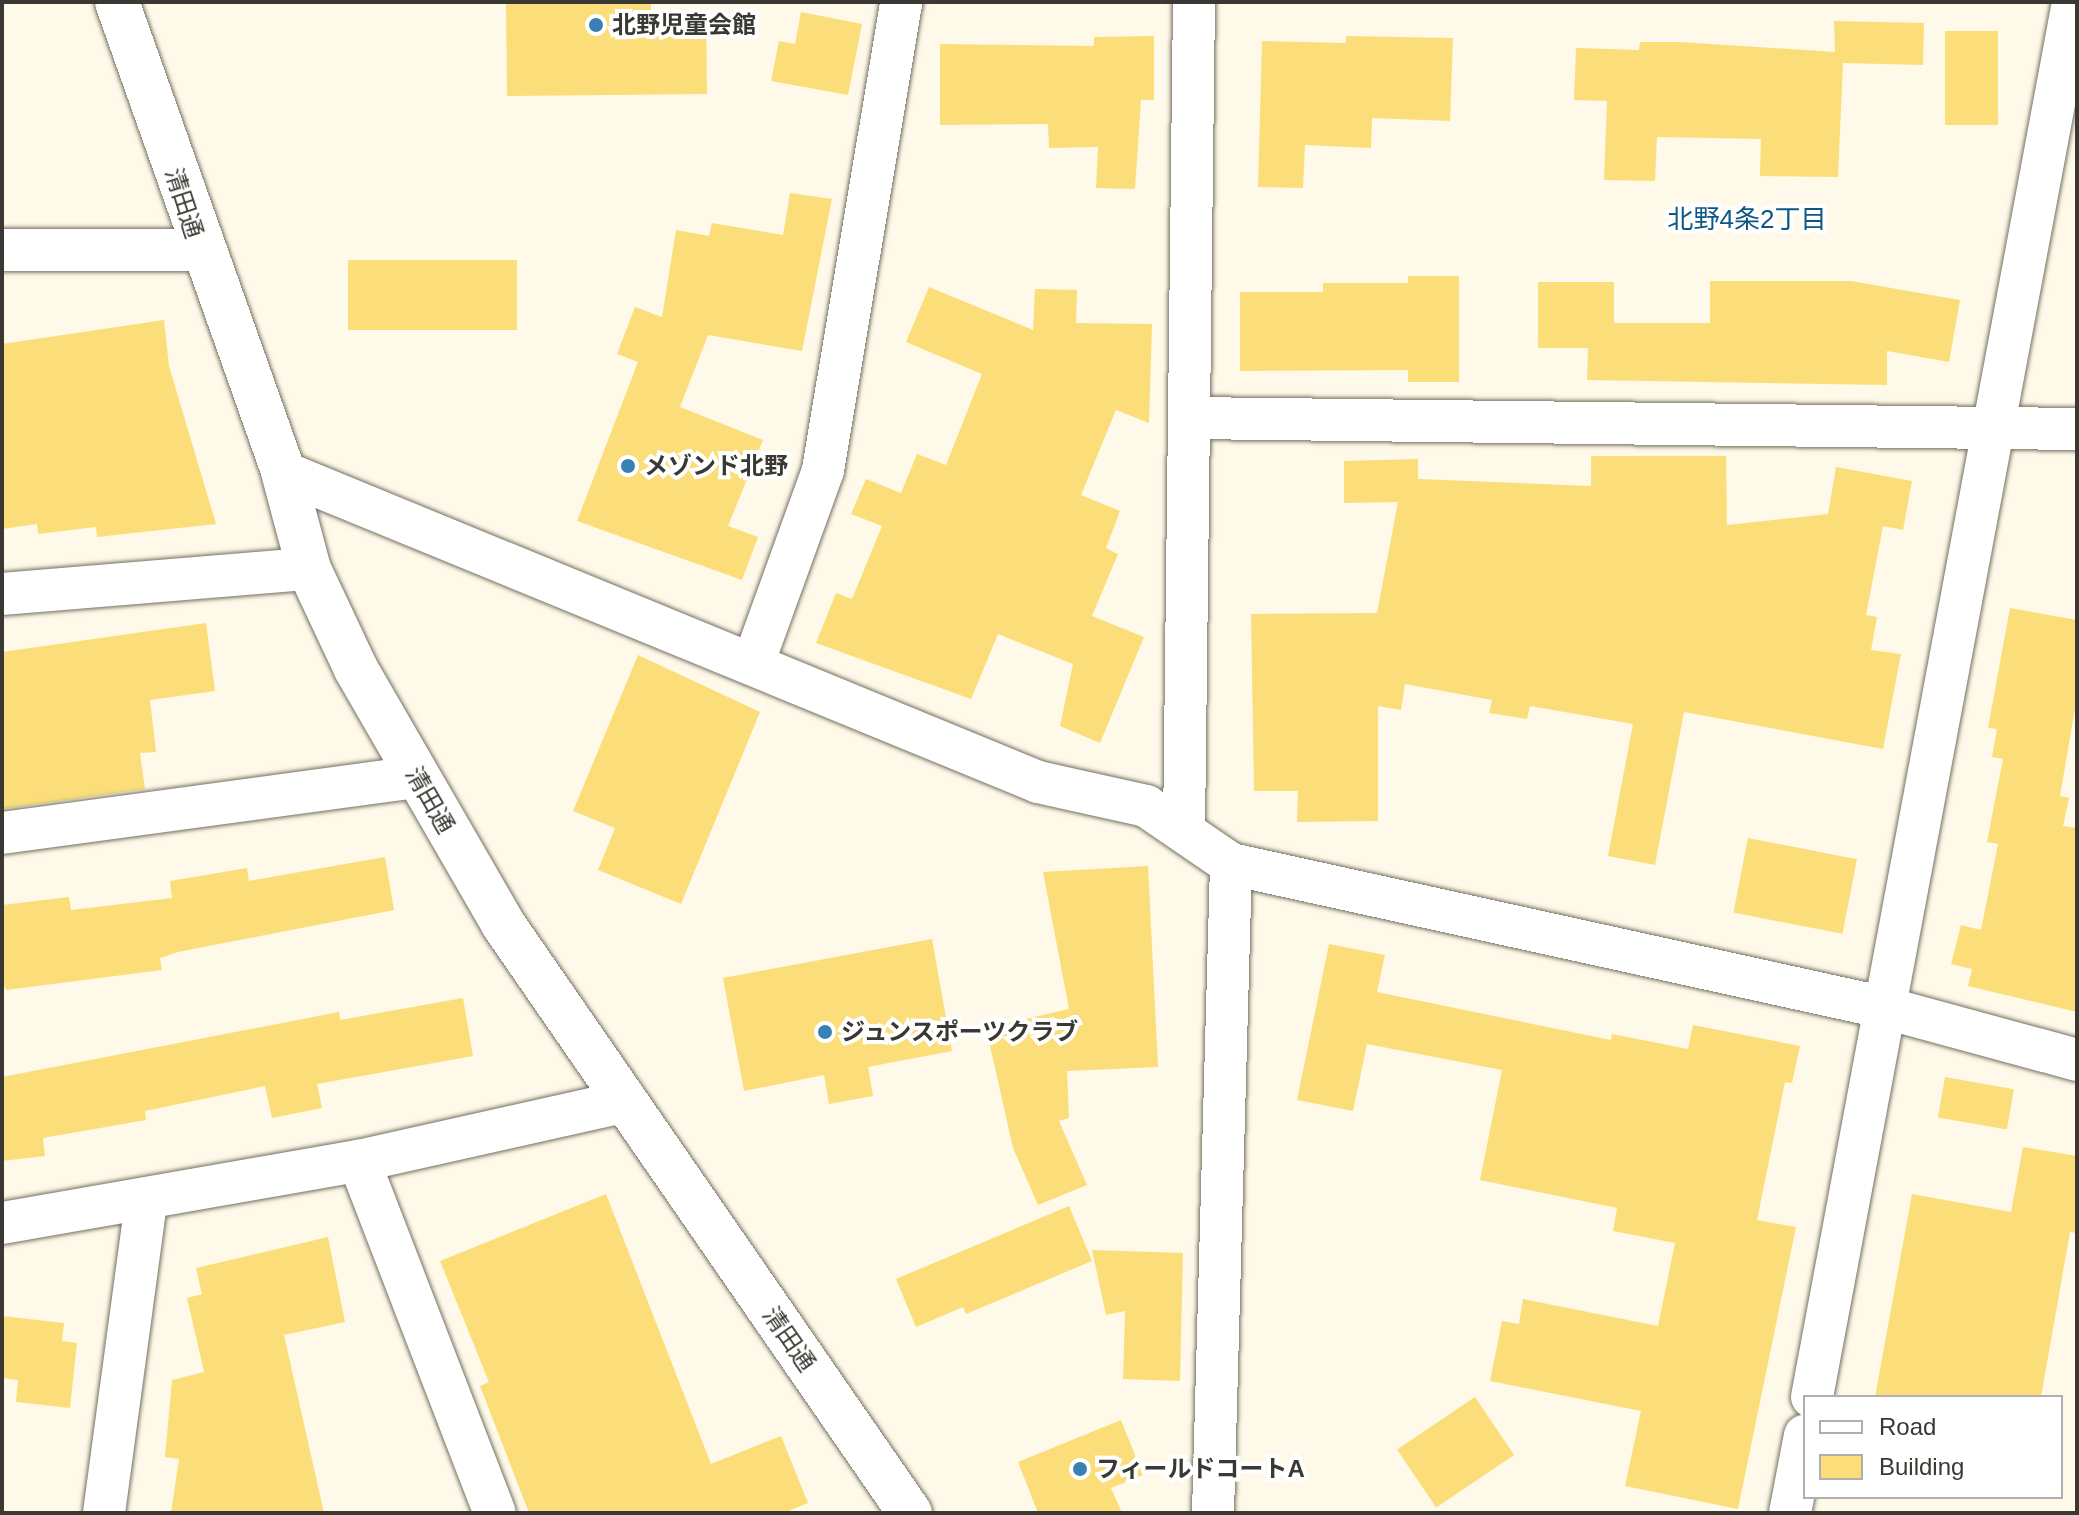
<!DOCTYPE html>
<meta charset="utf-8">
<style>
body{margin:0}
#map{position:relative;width:2079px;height:1515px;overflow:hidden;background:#fef9e8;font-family:Arial,"Noto Sans JP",sans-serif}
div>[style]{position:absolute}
.building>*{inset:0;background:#fbde7a;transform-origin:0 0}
.roads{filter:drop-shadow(0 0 2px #747061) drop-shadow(0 0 2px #747061)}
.street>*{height:42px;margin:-21px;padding:0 21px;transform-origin:21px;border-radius:21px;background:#fff}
.secondary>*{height:44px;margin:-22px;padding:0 22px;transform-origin:22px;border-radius:22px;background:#fff}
.dots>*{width:22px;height:22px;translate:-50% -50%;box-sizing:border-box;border:4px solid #fff;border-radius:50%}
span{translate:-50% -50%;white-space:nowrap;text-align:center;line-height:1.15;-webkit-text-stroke:8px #fff;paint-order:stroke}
.poi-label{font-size:24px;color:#3a3832;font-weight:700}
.left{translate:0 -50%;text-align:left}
.street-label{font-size:24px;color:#3a3832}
.neighbourhood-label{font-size:26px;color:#0d5784}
.frame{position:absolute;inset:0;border:4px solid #3a3832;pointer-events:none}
.legend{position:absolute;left:1803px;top:1395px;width:260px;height:104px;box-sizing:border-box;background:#fff;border:2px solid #b0afad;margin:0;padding:10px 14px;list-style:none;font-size:24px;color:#3a3832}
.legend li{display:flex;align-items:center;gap:16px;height:40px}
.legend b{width:40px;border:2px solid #b0afad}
</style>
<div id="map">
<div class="building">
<i style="clip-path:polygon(506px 2px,651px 2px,651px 13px,706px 13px,707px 94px,507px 96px)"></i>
<i style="clip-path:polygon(801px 12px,862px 24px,848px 95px,771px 81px,779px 41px,795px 44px)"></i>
<i style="clip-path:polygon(1834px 21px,1924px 23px,1923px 65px,1843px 63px,1838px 177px,1760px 176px,1761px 139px,1657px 137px,1655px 181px,1604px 180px,1607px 101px,1574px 100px,1576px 48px,1639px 50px,1640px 42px,1680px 42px,1835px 52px)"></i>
<i style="left:1945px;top:31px;width:53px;height:94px"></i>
<i style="clip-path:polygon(1154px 36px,1154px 100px,1141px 100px,1135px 189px,1096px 188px,1098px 147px,1049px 148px,1048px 124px,940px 125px,940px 44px,1094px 46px,1094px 37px)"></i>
<i style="clip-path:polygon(1346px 36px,1453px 38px,1450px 121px,1372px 118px,1371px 148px,1305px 145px,1303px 188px,1258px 187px,1262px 41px,1346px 43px)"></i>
<i style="clip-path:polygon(790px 193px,832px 199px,802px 351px,708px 335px,680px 407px,763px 440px,728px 526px,758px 537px,742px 580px,577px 521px,638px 362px,617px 354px,635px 307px,662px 317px,676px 230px,709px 236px,712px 223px,783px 235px)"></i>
<i style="left:348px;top:260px;width:169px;height:70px"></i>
<i style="clip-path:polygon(1408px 276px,1459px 276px,1459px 382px,1408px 382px,1408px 370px,1240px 371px,1240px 292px,1323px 292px,1323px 283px,1408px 283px)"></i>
<i style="clip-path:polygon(1710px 281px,1851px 281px,1960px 300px,1949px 362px,1887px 351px,1887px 385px,1587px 380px,1588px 348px,1538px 348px,1538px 282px,1614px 282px,1614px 323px,1710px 323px)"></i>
<i style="clip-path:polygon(929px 287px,1033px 330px,1035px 289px,1077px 290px,1076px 323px,1152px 324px,1149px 423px,1116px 410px,1081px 495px,1120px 511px,1106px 548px,1118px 554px,1092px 616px,1144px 637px,1100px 743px,1060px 726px,1073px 664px,998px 634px,971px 699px,816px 643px,836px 593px,852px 599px,882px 526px,851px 514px,866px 479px,901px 493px,917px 454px,946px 465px,982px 374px,906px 342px)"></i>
<i style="clip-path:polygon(164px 320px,169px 366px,216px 524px,97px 537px,96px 527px,38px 534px,37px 524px,2px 529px,2px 344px)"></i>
<i style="clip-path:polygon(1591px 456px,1726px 456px,1727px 525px,1828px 514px,1836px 467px,1912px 481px,1903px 530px,1883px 526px,1866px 615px,1877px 617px,1871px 650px,1901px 654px,1883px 749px,1684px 712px,1655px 865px,1608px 856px,1633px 724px,1530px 706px,1527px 719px,1489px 713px,1492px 700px,1405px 684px,1401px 710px,1378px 706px,1378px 821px,1297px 822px,1298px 791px,1254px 791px,1251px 614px,1377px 613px,1398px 502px,1344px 503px,1344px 461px,1418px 459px,1418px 479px,1591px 486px)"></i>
<i style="clip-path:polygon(2010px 608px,2077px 620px,2077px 697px,2060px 796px,2069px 798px,2063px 826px,2077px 828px,2077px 1012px,1968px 986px,1972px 969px,1951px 964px,1961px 925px,1981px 930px,1998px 844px,1987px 842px,2003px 759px,1992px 757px,1997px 729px,1988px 728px)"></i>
<i style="clip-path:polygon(206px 623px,215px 691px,150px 700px,156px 752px,140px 753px,145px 789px,2px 809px,2px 652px)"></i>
<i style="clip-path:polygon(638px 655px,760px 712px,681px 904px,598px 870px,615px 828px,573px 811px)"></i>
<i style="left:1748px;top:838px;width:111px;height:76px;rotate:11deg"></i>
<i style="clip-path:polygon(385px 857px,394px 910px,178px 952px,160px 958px,162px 970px,6px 990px,2px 980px,2px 905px,69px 897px,71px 910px,172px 898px,170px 881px,247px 868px,249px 881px)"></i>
<i style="clip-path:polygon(1148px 866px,1158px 1067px,1067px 1071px,1069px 1118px,1059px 1121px,1087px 1185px,1038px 1205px,1013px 1148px,986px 1028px,1069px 1009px,1043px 872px)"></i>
<i style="clip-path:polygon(932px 939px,952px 1051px,868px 1067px,873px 1096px,829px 1104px,824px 1075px,744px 1091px,723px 978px)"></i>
<i style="clip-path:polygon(1329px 944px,1385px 955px,1377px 992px,1611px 1040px,1612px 1034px,1688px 1049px,1693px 1025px,1800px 1046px,1792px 1083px,1785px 1082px,1757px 1220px,1796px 1227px,1738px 1509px,1625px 1486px,1641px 1411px,1490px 1381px,1502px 1321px,1519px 1324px,1523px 1299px,1658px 1326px,1675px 1243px,1613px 1231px,1617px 1208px,1480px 1180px,1502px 1070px,1367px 1044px,1353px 1111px,1297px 1100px)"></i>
<i style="clip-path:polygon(463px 998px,473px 1056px,317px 1084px,322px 1108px,272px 1118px,265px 1086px,145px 1111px,146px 1120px,43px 1138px,45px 1156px,2px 1161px,2px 1077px,339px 1012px,340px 1020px)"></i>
<i style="left:1945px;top:1077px;width:70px;height:41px;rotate:10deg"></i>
<i style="clip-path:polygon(2023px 1147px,2077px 1156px,2077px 1233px,2070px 1232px,2041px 1397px,1875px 1397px,1912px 1194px,2011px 1212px)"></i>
<i style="clip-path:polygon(606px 1194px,711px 1464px,781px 1436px,808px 1503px,783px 1513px,529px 1513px,480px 1386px,489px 1382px,440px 1261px)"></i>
<i style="clip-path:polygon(1069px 1206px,1092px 1261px,966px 1314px,963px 1307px,916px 1327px,896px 1279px)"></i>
<i style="clip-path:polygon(328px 1237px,345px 1322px,284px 1335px,324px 1513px,171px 1513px,179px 1459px,165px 1457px,172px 1380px,204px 1372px,187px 1298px,202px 1294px,196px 1268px)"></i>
<i style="clip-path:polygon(1092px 1250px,1183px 1253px,1180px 1381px,1123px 1379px,1125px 1311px,1106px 1315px)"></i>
<i style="clip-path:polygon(2px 1316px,64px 1323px,62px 1341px,77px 1343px,70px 1408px,16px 1402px,18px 1380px,2px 1378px)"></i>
<i style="left:1475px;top:1397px;width:70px;height:94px;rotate:56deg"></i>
<i style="clip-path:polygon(1121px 1420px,1143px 1475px,1111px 1488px,1122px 1513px,1038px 1513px,1018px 1462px)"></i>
</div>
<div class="roads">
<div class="street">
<i style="left:2px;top:250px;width:198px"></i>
<i style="left:1190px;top:418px;width:887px;rotate:0.71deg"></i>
<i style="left:283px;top:472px;width:816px;rotate:22.32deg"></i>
<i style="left:1038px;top:782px;width:111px;rotate:12.5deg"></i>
<i style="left:1146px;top:806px;width:103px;rotate:34.3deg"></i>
<i style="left:1231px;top:864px;width:671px;rotate:12.4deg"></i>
<i style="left:1886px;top:1008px;width:198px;rotate:15.2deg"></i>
<i style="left:2px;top:594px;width:308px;rotate:-4.7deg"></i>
<i style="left:754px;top:661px;width:203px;rotate:-70.1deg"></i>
<i style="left:823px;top:470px;width:474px;rotate:-80.5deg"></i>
<i style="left:1184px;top:831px;width:829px;rotate:-89.31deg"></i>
<i style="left:2px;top:833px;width:418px;rotate:-7.7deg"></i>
<i style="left:359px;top:1161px;width:377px;rotate:68.9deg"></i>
<i style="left:2px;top:1223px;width:362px;rotate:-9.9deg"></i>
<i style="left:359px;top:1161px;width:271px;rotate:-12.6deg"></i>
<i style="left:1812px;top:1397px;width:1419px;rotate:-79.4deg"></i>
<i style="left:104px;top:1513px;width:315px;rotate:-82.3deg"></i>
<i style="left:1213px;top:1513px;width:649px;rotate:-88.41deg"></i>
<i style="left:1790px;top:1513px;width:79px;rotate:-79.1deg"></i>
</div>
<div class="secondary">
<i style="left:117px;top:2px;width:498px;rotate:70.5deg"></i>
<i style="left:283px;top:472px;width:100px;rotate:75deg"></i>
<i style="left:309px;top:569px;width:110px;rotate:64.8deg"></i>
<i style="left:356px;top:669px;width:294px;rotate:60deg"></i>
<i style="left:503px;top:924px;width:716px;rotate:55.36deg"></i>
</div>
</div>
<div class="dots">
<i style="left:596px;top:25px;background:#3981b5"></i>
<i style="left:628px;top:466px;background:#3981b5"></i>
<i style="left:825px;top:1032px;background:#3981b5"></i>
<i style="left:1080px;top:1469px;background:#3981b5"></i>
</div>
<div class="poi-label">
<span class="left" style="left:612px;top:25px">北野児童会館</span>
<span class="left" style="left:644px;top:466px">メゾンド北野</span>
<span class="left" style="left:841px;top:1032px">ジュンスポーツクラブ</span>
<span class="left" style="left:1096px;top:1469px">フィールドコートA</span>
</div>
<div class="street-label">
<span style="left:184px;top:203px;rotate:72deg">清田通</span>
<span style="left:430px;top:800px;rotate:60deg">清田通</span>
<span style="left:789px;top:1339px;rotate:55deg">清田通</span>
</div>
<div class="neighbourhood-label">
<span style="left:1747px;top:220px">北野4条2丁目</span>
</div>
<div class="frame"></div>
<ul class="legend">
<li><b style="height:10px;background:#fff"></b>Road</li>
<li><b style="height:22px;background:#fbde7a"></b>Building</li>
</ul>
</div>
